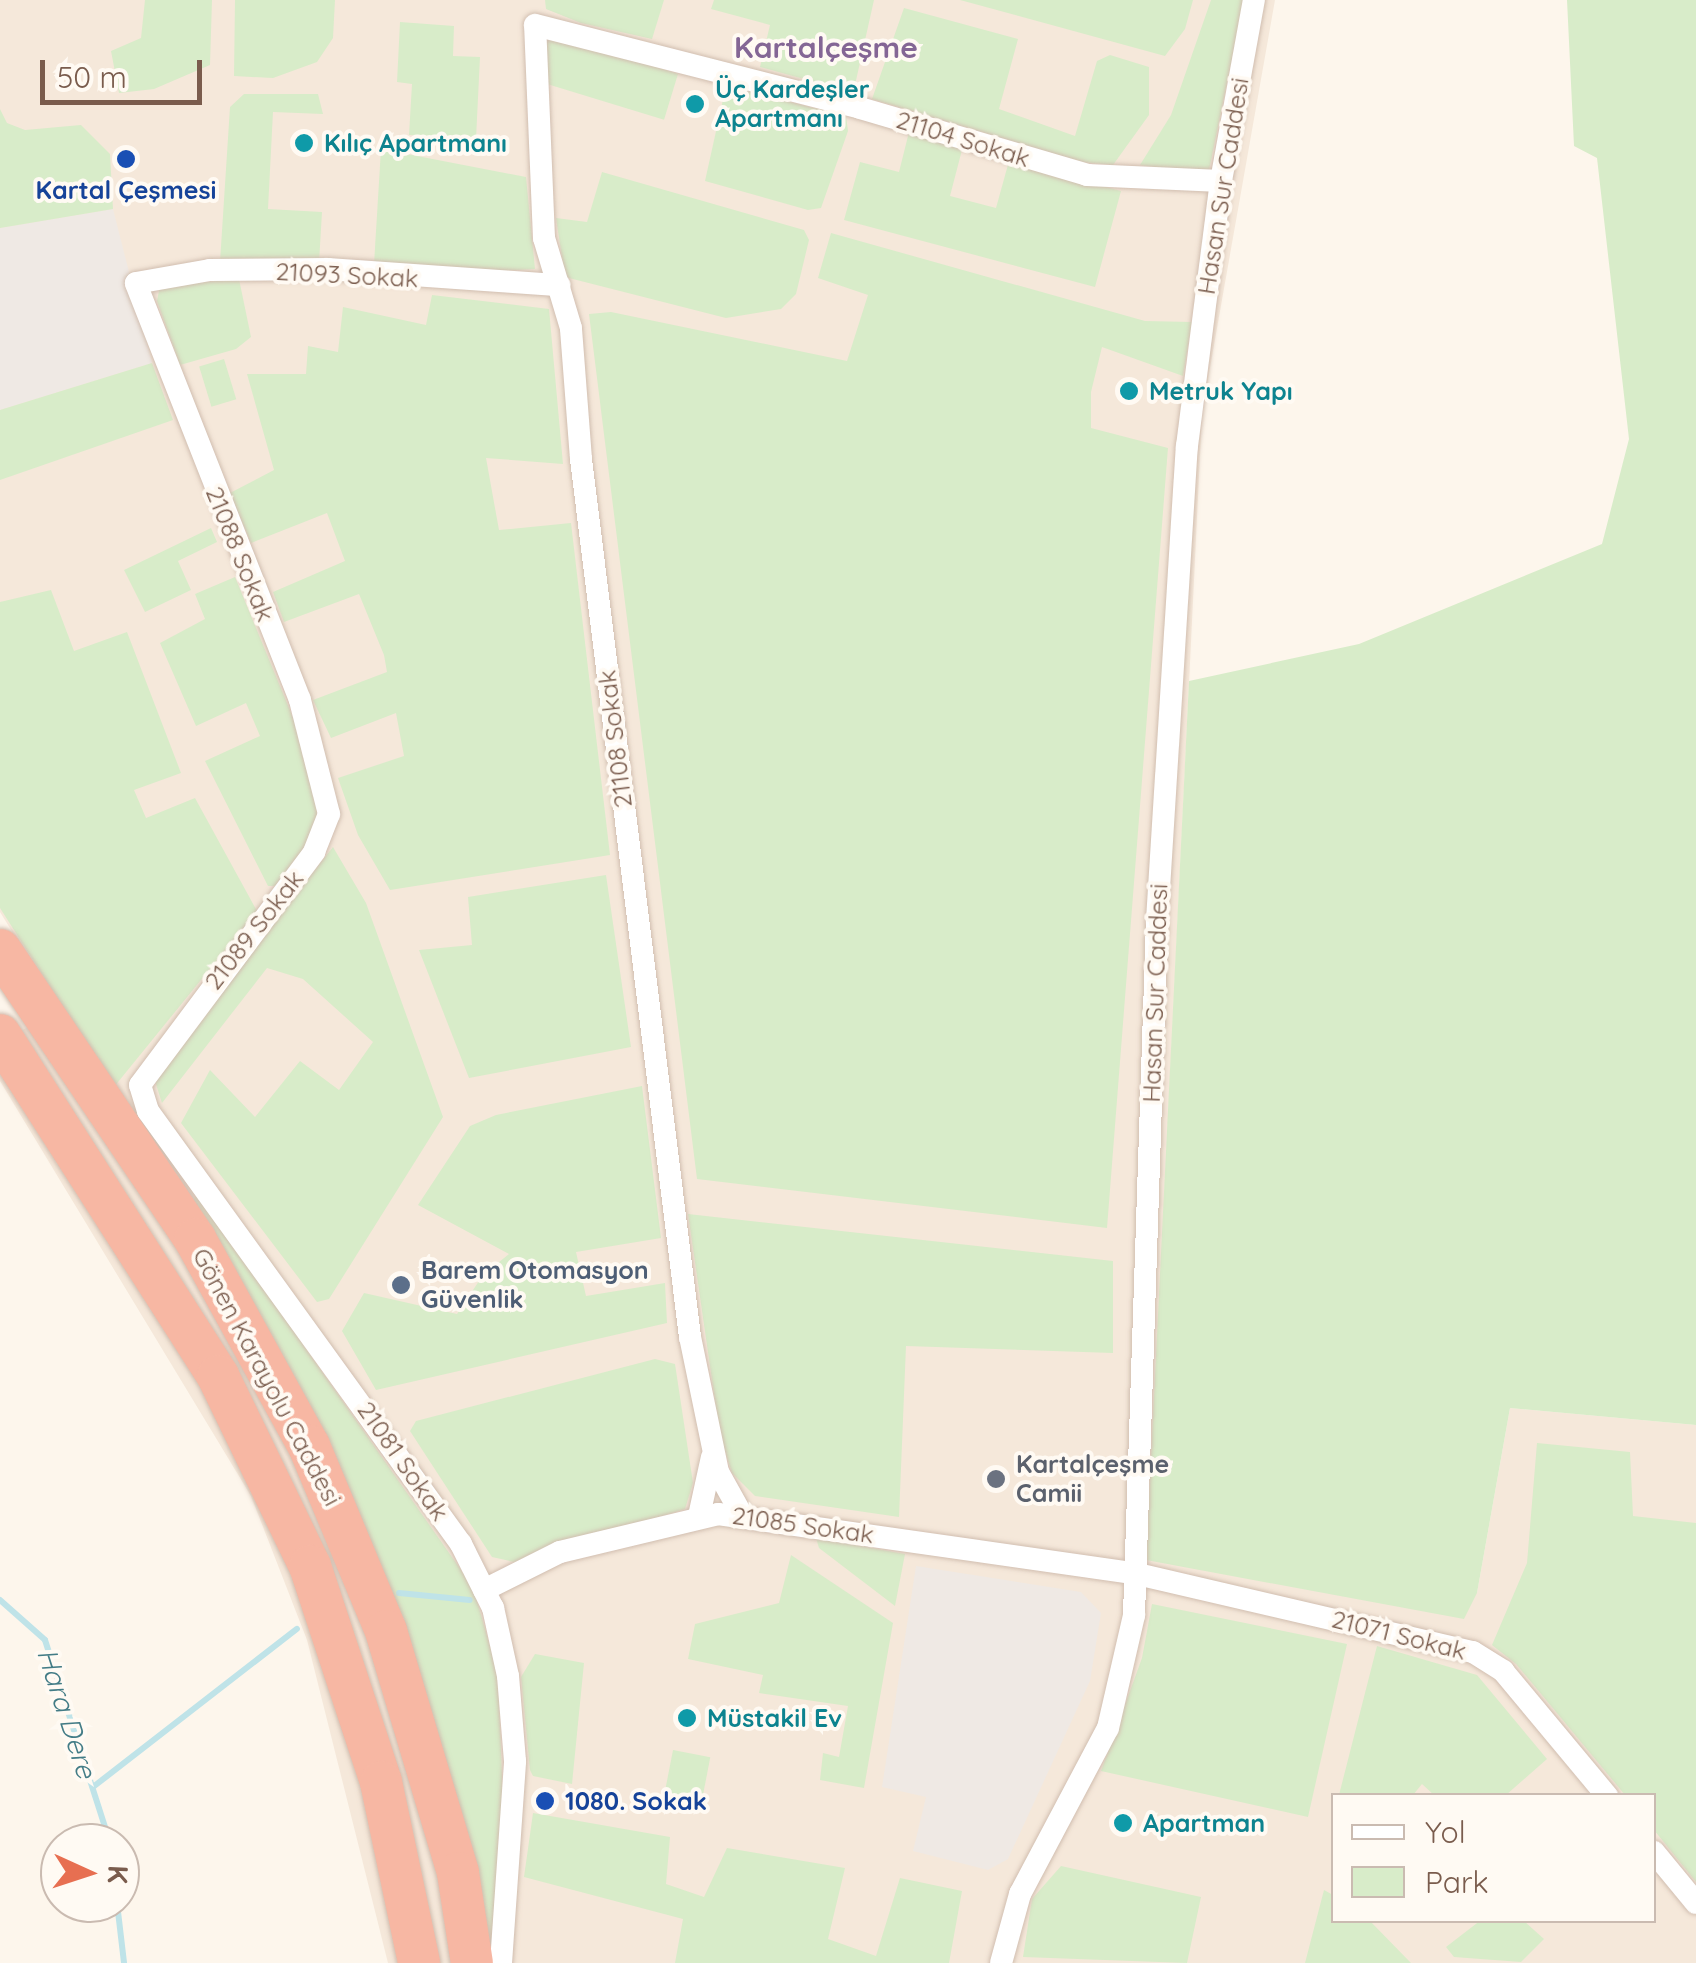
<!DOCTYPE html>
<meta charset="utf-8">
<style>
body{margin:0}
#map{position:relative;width:1696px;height:1963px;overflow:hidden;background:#fdf6ec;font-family:Quicksand,sans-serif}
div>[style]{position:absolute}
.residential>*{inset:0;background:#f5e8da}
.industrial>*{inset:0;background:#efe9e4}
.green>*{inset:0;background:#d8ecc9;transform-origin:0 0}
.stream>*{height:6px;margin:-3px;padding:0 3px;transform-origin:3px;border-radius:3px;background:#bfe3e8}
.roads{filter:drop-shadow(0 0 2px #d1beb0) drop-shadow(0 0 2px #d1beb0)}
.street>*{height:22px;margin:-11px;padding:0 11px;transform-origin:11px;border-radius:11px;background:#fff}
.highway>*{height:42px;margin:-21px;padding:0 21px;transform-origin:21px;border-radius:21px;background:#f7b7a3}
.dots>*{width:28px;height:28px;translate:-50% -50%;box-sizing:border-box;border:5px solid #fffaf3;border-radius:50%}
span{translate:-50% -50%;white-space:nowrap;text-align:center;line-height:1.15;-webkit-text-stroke:8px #fffaf3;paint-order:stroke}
.culture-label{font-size:25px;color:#0d838f;font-weight:700}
.left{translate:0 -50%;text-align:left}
.street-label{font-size:25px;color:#7a5c4d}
.transit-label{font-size:25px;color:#164399;font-weight:700}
.service-label{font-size:25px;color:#4e5e75;font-weight:700}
.worship-label{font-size:25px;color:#5b616d;font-weight:700}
.water-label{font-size:28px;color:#437c86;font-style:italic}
.quarter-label{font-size:30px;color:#846695;font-weight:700}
.legend{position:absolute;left:1331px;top:1793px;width:325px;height:130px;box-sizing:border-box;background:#fffaf3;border:2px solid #cabbb1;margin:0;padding:12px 18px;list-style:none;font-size:30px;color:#7a5c4d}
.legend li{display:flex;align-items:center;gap:20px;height:50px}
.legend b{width:50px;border:2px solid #cabbb1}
.north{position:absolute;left:40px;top:1823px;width:100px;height:100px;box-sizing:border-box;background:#fffaf3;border:2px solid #cabbb1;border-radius:50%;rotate:93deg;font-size:28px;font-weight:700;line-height:40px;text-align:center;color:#7a5c4d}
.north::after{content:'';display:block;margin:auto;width:35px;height:45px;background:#e76f51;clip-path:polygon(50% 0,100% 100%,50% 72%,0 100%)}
.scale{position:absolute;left:40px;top:60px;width:162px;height:45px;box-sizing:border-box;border:5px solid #7a5c4d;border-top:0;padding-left:12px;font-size:30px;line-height:35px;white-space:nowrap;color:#7a5c4d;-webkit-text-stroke:8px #fffaf3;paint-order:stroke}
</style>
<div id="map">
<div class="residential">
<i style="clip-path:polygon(evenodd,0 0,1275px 0,1202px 413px,1147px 1560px,1477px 1593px,1510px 1408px,1696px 1425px,1696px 1963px,388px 1963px,307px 1640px,251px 1496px,0 1081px,0 1040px,62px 1012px,0 912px,0 0,1334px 1796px,1654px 1796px,1654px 1920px,1334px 1920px,1334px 1796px)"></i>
</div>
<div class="industrial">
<i style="clip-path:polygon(113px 209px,152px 363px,0 410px,0 228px)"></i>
<i style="clip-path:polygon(916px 1566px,1081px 1592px,1101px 1613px,1090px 1681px,1008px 1859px,988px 1870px,913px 1851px,926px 1797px,882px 1787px)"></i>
</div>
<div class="green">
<i style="clip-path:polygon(145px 0,212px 0,210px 65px,154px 89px,119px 93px,111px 51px,141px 38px)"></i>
<i style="clip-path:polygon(235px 0,335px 0,333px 38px,317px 62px,273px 78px,234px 76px)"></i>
<i style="clip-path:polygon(545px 0,664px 0,652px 39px,581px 23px,546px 9px)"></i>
<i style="clip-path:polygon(714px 0,874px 0,855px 85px,840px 89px,760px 67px,770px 25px,711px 9px)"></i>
<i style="clip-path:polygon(960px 0,1193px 0,1185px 29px,1165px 56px)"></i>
<i style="clip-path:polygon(1211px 0,1244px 0,1208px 175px,1140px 165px,1171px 115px)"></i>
<i style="clip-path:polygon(1567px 0,1696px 0,1696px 1425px,1510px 1408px,1477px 1593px,1464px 1619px,1146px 1560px,1189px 681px,1359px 644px,1602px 544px,1629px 439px,1597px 158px,1574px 146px)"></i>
<i style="clip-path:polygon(904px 8px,1018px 39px,999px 109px,1075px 136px,1097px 61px,1110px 55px,1149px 67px,1149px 115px,1113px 165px,1082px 162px,872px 99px)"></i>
<i style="clip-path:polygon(400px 22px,454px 26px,453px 56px,480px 57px,476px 139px,409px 135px,412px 84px,397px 82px)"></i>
<i style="left:548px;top:34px;width:136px;height:48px;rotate:17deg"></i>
<i style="clip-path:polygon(726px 86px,846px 116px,848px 131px,821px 208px,808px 210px,705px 181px)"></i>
<i style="clip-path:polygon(244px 94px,318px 94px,323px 114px,273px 112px,268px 209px,322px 212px,319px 263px,220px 262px,230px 107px)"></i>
<i style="clip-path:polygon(0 109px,7px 123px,25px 130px,81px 125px,110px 154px,113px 209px,0 228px)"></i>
<i style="clip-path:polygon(909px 132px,963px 146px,950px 196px,996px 208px,1009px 161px,1121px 191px,1095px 287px,844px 220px,860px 162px,899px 172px)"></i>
<i style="clip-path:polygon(381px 149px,526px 177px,535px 269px,467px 273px,374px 264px)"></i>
<i style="clip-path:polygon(602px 172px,804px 230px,809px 240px,796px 294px,781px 309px,726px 318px,565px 277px,556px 218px,587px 222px)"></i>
<i style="clip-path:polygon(831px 233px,1145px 321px,1192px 322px,1183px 376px,1102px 347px,1091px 392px,1091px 428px,1168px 448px,1107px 1228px,697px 1179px,589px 314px,611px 312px,847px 361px,868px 295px,818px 278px)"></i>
<i style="clip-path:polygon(239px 279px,251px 337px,236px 349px,180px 365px,157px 301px,160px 286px)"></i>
<i style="clip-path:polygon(432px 295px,549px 309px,563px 464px,486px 458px,499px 530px,571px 523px,610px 855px,390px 890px,358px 835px,338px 778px,404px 756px,396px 713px,331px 738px,313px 700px,387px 672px,384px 655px,359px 594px,284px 622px,273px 592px,345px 561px,327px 513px,251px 543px,230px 493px,274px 470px,247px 374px,306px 374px,308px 346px,338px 352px,343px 307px,426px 325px)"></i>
<i style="left:224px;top:359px;width:42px;height:26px;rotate:73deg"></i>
<i style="clip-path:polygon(152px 363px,173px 420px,0 480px,0 410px)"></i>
<i style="clip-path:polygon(211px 528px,217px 542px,178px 561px,191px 590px,145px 612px,124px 570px)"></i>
<i style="clip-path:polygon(235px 577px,315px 771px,321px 803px,314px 833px,280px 886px,268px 886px,205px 761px,260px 736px,246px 703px,196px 726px,160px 643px,205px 619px,195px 594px)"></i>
<i style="clip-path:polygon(51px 590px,74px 651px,127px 632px,181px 773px,134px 790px,146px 818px,195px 798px,257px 911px,114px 1087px,0 908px,0 602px)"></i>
<i style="clip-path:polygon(333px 847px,366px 903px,443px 1117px,329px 1299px,317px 1302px,181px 1123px,210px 1070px,255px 1117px,300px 1061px,339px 1090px,373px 1042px,303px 979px,267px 968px,162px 1103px,155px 1081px,176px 1044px)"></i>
<i style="clip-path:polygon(606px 875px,631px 1047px,469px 1078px,419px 950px,472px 945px,468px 897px)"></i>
<i style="clip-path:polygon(642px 1086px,661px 1238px,576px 1252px,586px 1296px,665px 1283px,667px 1323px,376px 1390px,342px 1331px,364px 1293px,457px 1314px,483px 1275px,509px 1254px,418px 1205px,470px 1126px,496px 1115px)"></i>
<i style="clip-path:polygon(198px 1195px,473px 1587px,498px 1674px,503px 1801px,490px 1963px,464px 1844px,191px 1202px)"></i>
<i style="clip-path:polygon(688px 1214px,1113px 1261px,1113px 1353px,906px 1346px,899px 1517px,755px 1496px,732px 1473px,720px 1435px)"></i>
<i style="clip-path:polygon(655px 1359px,675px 1364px,693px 1483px,685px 1509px,514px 1562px,492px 1557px,410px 1431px,416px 1421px)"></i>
<i style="clip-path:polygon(1537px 1443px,1630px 1452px,1633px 1516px,1696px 1523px,1696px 1882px,1654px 1830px,1654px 1796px,1625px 1795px,1516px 1664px,1492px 1645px,1527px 1563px)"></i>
<i style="clip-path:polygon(816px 1538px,905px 1554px,895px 1606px,819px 1548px)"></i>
<i style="clip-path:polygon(791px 1555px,893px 1623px,864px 1788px,820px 1780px,823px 1753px,839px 1757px,848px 1706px,759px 1693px,763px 1675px,688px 1659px,695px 1624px,779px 1603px)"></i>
<i style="clip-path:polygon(1152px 1604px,1347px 1644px,1308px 1817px,1101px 1771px,1142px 1658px)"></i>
<i style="clip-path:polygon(1377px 1646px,1477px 1675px,1547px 1759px,1506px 1795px,1434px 1795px,1422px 1784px,1413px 1795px,1339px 1795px)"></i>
<i style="clip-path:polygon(535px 1654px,584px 1663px,572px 1784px,533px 1776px,530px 1770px,521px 1677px)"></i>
<i style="left:673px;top:1750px;width:38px;height:56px;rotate:11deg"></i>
<i style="clip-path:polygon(533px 1813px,670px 1837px,666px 1884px,704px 1897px,727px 1848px,845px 1868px,828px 1939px,876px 1956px,900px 1878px,962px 1891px,949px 1963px,675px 1963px,683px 1919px,524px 1877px)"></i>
<i style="clip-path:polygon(1061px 1866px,1201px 1897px,1187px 1963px,1023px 1957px,1032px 1899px)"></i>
<i style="clip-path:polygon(1324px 1890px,1333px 1895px,1334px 1920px,1370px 1921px,1411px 1963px,1305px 1963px)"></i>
<i style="clip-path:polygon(1481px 1920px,1524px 1921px,1544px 1939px,1521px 1962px,1454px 1957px,1446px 1947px)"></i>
</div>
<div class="stream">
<i style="left:399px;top:1593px;width:71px;rotate:5.6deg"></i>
<i style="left:0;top:1600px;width:60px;rotate:41.6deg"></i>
<i style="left:45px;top:1640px;width:213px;rotate:72.2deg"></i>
<i style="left:93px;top:1787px;width:258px;rotate:-37.8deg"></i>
<i style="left:117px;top:1903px;width:60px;rotate:83.3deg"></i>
</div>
<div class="roads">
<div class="street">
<i style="left:742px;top:1515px;width:49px;rotate:-119.2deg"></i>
<i style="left:718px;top:1472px;width:138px;rotate:-101.7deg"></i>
<i style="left:690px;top:1337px;width:885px;rotate:-97.08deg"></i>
<i style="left:581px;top:459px;width:131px;rotate:-94.4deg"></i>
<i style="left:571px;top:328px;width:94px;rotate:-106.7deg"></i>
<i style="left:544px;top:238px;width:213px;rotate:-92.4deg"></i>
<i style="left:535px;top:25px;width:335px;rotate:14.3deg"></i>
<i style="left:860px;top:108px;width:237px;rotate:16.4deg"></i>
<i style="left:1087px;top:175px;width:134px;rotate:2.6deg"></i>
<i style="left:699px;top:1516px;width:60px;rotate:-77.6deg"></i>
<i style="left:484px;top:1590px;width:85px;rotate:-26.6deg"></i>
<i style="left:560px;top:1552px;width:163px;rotate:-13.5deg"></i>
<i style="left:718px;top:1514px;width:419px;rotate:8.1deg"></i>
<i style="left:1133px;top:1573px;width:349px;rotate:13.1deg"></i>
<i style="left:1473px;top:1652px;width:36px;rotate:32deg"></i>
<i style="left:1503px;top:1671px;width:163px;rotate:50.2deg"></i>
<i style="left:1654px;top:1852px;width:66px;rotate:50.5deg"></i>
<i style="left:501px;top:1963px;width:202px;rotate:-86deg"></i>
<i style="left:515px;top:1761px;width:85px;rotate:-94.7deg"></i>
<i style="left:508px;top:1676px;width:70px;rotate:-102.4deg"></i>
<i style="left:493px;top:1608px;width:72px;rotate:-116.6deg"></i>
<i style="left:461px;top:1544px;width:534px;rotate:-125.86deg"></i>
<i style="left:148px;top:1111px;width:27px;rotate:-107deg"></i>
<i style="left:140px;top:1085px;width:291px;rotate:-53.2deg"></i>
<i style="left:314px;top:852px;width:41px;rotate:-68.5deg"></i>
<i style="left:329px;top:814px;width:118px;rotate:-104.3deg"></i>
<i style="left:300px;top:700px;width:448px;rotate:-111.5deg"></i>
<i style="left:136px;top:283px;width:75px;rotate:-10deg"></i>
<i style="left:210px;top:270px;width:118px;rotate:-0.5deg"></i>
<i style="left:328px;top:269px;width:232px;rotate:4deg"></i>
<i style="left:1001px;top:1963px;width:72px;rotate:-74.6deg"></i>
<i style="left:1020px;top:1894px;width:188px;rotate:-62.1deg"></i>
<i style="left:1108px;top:1728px;width:116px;rotate:-77deg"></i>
<i style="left:1134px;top:1615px;width:695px;rotate:-88.1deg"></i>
<i style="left:1157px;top:920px;width:475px;rotate:-86.4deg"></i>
<i style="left:1187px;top:446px;width:267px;rotate:-82.7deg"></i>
<i style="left:1221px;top:181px;width:184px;rotate:-79.7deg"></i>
</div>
<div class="highway">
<i style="left:0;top:950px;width:349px;rotate:56deg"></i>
<i style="left:195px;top:1239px;width:236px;rotate:61.2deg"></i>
<i style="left:309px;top:1446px;width:200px;rotate:67.4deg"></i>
<i style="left:386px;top:1631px;width:252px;rotate:73.4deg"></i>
<i style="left:458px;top:1873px;width:91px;rotate:81.2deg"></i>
<i style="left:0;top:1035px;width:405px;rotate:57.4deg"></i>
<i style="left:218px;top:1376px;width:211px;rotate:64.2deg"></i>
<i style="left:310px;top:1566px;width:227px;rotate:71.8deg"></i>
<i style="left:381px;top:1782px;width:185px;rotate:78.1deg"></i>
</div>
</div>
<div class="dots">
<i style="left:695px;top:104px;background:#0f9aa8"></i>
<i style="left:304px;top:143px;background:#0f9aa8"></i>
<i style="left:126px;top:159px;background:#1a4fb4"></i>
<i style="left:1129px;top:391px;background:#0f9aa8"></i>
<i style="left:401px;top:1285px;background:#5c6f8a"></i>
<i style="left:996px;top:1479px;background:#6b7280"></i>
<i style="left:687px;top:1718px;background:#0f9aa8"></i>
<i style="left:545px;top:1801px;background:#1a4fb4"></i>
<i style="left:1123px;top:1823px;background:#0f9aa8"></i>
</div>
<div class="culture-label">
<span class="left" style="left:715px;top:104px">Üç Kardeşler<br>Apartmanı</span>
<span class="left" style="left:324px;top:143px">Kılıç Apartmanı</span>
<span class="left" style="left:1149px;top:391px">Metruk Yapı</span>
<span class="left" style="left:707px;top:1718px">Müstakil Ev</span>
<span class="left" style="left:1143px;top:1823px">Apartman</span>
</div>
<div class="street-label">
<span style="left:963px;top:139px;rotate:17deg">21104 Sokak</span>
<span style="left:1223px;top:186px;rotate:-81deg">Hasan Sur Caddesi</span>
<span style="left:347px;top:275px;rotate:3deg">21093 Sokak</span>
<span style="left:240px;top:554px;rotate:68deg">21088 Sokak</span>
<span style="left:615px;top:739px;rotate:-97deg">21108 Sokak</span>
<span style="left:254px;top:930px;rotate:-52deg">21089 Sokak</span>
<span style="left:1155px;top:993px;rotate:-88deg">Hasan Sur Caddesi</span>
<span style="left:267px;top:1377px;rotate:62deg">Gönen Karayolu Caddesi</span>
<span style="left:403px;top:1461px;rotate:55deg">21081 Sokak</span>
<span style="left:803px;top:1525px;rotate:8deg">21085 Sokak</span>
<span style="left:1399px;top:1635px;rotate:14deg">21071 Sokak</span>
</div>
<div class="transit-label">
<span style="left:126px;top:190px">Kartal Çeşmesi</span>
<span class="left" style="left:565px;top:1801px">1080. Sokak</span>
</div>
<div class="service-label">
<span class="left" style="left:421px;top:1285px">Barem Otomasyon<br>Güvenlik</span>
</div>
<div class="worship-label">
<span class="left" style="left:1016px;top:1479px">Kartalçeşme<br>Camii</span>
</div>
<div class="water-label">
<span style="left:67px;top:1713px;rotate:72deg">Hara Dere</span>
</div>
<div class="quarter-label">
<span style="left:826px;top:47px">Kartalçeşme</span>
</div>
<ul class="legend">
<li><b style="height:12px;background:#fff"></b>Yol</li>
<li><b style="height:28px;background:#d8ecc9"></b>Park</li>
</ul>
<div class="north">K</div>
<div class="scale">50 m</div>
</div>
